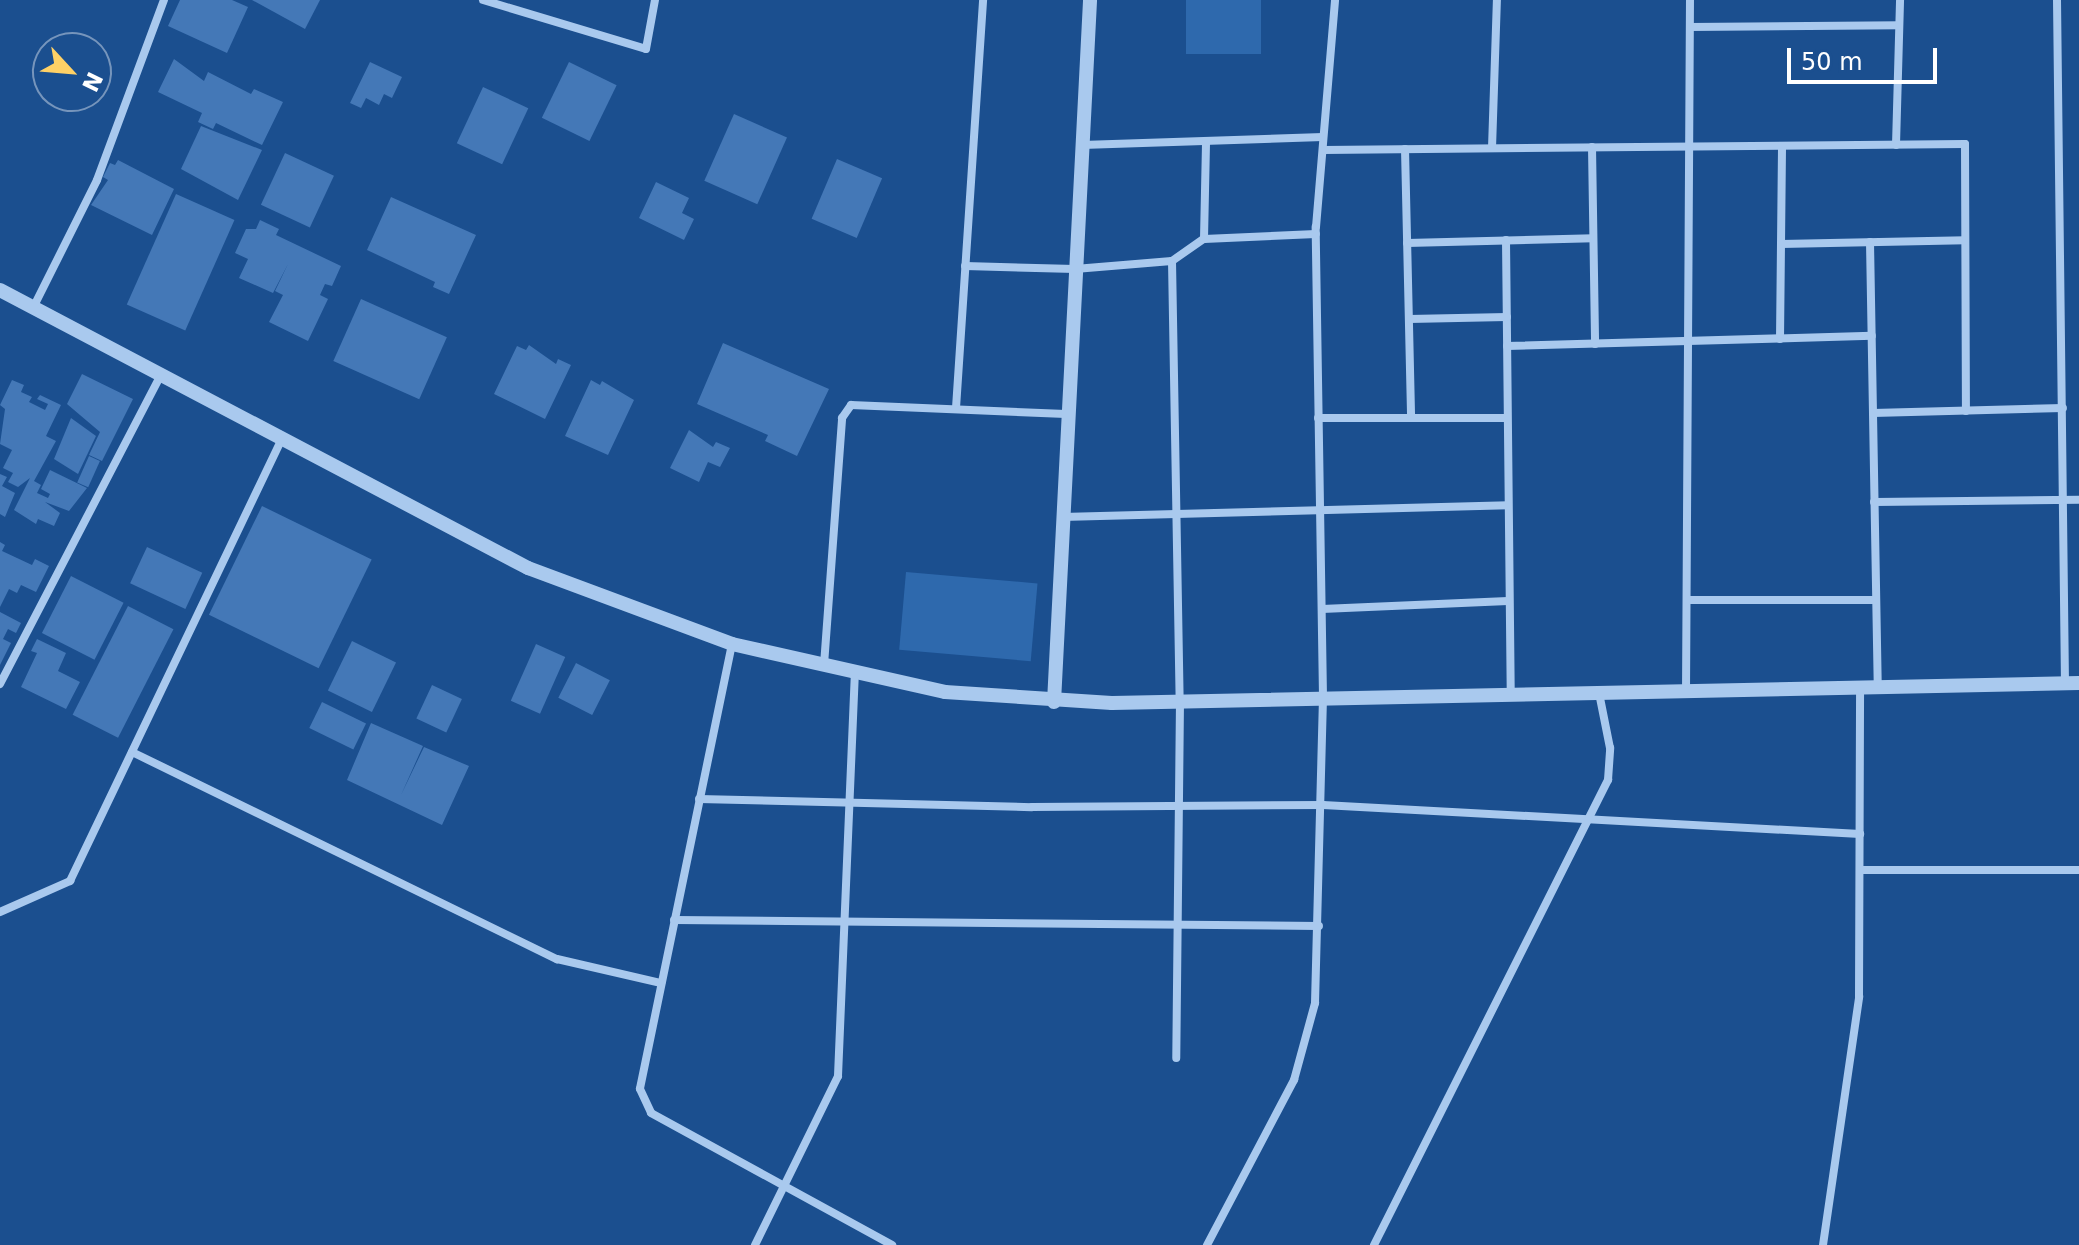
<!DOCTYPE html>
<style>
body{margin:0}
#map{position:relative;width:2079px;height:1245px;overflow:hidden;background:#1b4f8f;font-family:"DejaVu Sans",sans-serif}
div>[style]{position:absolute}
.green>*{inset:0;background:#2e69ad;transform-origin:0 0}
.building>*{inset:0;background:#4478b7;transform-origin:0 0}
.minor>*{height:8px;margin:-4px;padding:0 4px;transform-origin:4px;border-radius:4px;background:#a9c9ee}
.tertiary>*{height:14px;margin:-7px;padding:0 7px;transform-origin:7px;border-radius:7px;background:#a9c9ee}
span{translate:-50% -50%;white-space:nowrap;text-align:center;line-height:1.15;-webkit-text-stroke:6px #1b4f8f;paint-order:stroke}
.north{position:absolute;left:32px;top:32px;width:80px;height:80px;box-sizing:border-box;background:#1b4f8f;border:2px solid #7695bc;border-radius:50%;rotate:116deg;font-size:22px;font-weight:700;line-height:32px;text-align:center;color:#fff}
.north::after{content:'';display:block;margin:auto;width:28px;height:36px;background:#ffd166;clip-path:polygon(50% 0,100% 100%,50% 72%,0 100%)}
.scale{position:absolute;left:1787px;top:48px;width:150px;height:36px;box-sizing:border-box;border:4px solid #fff;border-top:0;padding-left:10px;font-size:24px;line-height:28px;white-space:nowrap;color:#fff;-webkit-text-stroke:6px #1b4f8f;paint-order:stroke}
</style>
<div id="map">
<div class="green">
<i style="left:1186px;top:0;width:75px;height:54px"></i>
<i style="left:906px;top:572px;width:132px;height:78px;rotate:5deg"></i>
</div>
<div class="building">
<i style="clip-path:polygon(180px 0,232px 0,248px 7px,227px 53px,168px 26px)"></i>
<i style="clip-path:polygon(252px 0,320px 0,305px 29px)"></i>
<i style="clip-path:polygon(174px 59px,204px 81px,208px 72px,251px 94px,254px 89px,283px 102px,262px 145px,216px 123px,213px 129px,198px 122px,202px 113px,158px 92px)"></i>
<i style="clip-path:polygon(370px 62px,402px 77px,392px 98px,384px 94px,379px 105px,366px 98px,361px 108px,350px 103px)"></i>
<i style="left:569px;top:62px;width:53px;height:62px;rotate:26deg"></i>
<i style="left:483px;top:87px;width:50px;height:62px;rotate:25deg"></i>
<i style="left:734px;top:114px;width:58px;height:73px;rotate:24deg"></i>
<i style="clip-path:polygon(201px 126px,262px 150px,238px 200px,181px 169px)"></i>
<i style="left:285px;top:153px;width:54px;height:57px;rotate:25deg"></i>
<i style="left:837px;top:159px;width:49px;height:65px;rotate:23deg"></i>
<i style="clip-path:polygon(118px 160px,174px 189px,152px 235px,91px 205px,108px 180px,103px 177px,110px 163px,115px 165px)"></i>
<i style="clip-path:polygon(656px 182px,689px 198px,682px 213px,694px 219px,684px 240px,639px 218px)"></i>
<i style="left:176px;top:194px;width:64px;height:121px;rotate:24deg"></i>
<i style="clip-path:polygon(391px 197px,476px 235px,449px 294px,433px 287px,435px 282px,367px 250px)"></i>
<i style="clip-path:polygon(260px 220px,279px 229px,276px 235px,341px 266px,332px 286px,325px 284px,320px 295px,328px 299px,308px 341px,269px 322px,283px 295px,275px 291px,288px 264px,273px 293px,239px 278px,248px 259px,235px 253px,246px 229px,256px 229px)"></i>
<i style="left:361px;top:299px;width:94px;height:68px;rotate:24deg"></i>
<i style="clip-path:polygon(723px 343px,829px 389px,797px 456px,765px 441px,768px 435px,697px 404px)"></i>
<i style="clip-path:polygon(529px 345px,556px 364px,558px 359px,571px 365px,545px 419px,494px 394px,517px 346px,526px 350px)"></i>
<i style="clip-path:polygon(82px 374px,133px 399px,102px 461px,89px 455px,100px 432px,67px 404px)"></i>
<i style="clip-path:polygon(12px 380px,24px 385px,21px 392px,32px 397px,29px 402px,45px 410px,48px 404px,37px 399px,40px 395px,61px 405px,46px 436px,56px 441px,34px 481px,41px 485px,37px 493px,48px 498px,50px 494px,41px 489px,50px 470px,87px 488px,69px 511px,45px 502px,60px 513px,54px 526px,38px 519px,36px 524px,14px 510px,30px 478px,18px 487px,8px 482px,13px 473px,3px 468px,12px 450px,0 444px,5px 409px,0 405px)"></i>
<i style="clip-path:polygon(591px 380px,600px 385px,602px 381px,634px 400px,608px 455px,565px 436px)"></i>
<i style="clip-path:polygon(71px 418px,96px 436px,78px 474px,54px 459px)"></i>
<i style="clip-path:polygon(689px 430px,713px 447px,716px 442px,730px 448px,720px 467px,708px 462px,699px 482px,670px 468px)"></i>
<i style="left:89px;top:456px;width:12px;height:29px;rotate:24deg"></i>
<i style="clip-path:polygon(0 474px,7px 477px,2px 486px,15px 493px,5px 517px,0 514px)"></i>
<i style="left:262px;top:506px;width:122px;height:121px;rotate:26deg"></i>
<i style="clip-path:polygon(0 542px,5px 545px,2px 551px,32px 565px,35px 559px,49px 566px,36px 592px,21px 585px,17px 593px,9px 589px,0 607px)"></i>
<i style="left:147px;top:547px;width:61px;height:40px;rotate:25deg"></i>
<i style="left:71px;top:576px;width:59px;height:64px;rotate:27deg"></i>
<i style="left:128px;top:606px;width:51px;height:122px;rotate:27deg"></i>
<i style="clip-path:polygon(0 612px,21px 623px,16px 633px,8px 629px,3px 639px,11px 643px,0 665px)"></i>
<i style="clip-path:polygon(37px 639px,66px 653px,58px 671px,80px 682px,66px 709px,21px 687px,37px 653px,31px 651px)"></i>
<i style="left:352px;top:641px;width:49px;height:55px;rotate:26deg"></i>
<i style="left:536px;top:644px;width:32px;height:62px;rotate:24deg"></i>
<i style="left:576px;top:663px;width:38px;height:39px;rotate:27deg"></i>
<i style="left:432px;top:685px;width:33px;height:37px;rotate:25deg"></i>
<i style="left:322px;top:702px;width:49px;height:29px;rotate:26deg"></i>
<i style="clip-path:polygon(371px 723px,423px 746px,401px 795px,424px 747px,469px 766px,442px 825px,347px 780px)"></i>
</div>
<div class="minor">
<i style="left:483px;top:0;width:170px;rotate:16.7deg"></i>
<i style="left:646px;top:49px;width:50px;rotate:-79.6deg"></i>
<i style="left:2057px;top:0;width:684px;rotate:89.33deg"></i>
<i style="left:1690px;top:27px;width:209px;rotate:-0.5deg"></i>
<i style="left:1082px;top:145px;width:241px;rotate:-1.9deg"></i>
<i style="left:1896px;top:145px;width:145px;rotate:-88.4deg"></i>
<i style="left:1592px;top:147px;width:197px;rotate:89.1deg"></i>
<i style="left:1492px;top:148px;width:148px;rotate:-88.1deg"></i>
<i style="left:1405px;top:149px;width:269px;rotate:88.7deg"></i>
<i style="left:1323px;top:150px;width:642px;rotate:-0.54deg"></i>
<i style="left:1965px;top:144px;width:267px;rotate:89.8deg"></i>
<i style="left:1204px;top:239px;width:98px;rotate:-88.8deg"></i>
<i style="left:1506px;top:240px;width:454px;rotate:89.4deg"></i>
<i style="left:1870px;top:242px;width:446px;rotate:89deg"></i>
<i style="left:1407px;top:243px;width:186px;rotate:-1.5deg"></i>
<i style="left:1781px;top:244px;width:184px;rotate:-1.2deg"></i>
<i style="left:1172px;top:261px;width:440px;rotate:89deg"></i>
<i style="left:1180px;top:701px;width:357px;rotate:90.6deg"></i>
<i style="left:965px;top:266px;width:110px;rotate:1.6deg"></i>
<i style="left:1075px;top:269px;width:97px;rotate:-4.7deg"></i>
<i style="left:1172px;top:261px;width:39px;rotate:-35deg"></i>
<i style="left:1204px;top:239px;width:112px;rotate:-2.6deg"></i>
<i style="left:33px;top:308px;width:143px;rotate:-63.4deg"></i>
<i style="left:97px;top:180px;width:192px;rotate:-69.6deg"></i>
<i style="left:1409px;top:319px;width:98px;rotate:-1.2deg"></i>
<i style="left:1780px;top:339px;width:193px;rotate:-89.4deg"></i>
<i style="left:1507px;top:346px;width:365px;rotate:-1.6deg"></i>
<i style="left:956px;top:408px;width:409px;rotate:-86.2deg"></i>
<i style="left:1873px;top:413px;width:190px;rotate:-1.5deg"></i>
<i style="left:1318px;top:418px;width:189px"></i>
<i style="left:1874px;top:502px;width:205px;rotate:-0.6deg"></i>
<i style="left:1062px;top:517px;width:446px;rotate:-1.5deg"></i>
<i style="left:1687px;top:600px;width:188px"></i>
<i style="left:1322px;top:609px;width:186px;rotate:-2.5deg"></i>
<i style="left:732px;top:644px;width:454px;rotate:101.7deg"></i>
<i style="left:640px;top:1089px;width:26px;rotate:65deg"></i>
<i style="left:651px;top:1113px;width:275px;rotate:28.7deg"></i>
<i style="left:824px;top:665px;width:248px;rotate:-85.8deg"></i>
<i style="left:842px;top:418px;width:16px;rotate:-55deg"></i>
<i style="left:851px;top:405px;width:215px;rotate:2.4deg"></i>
<i style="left:0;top:684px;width:347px;rotate:-62.5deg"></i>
<i style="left:1686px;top:693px;width:693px;rotate:-89.67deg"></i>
<i style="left:132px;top:752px;width:473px;rotate:26deg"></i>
<i style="left:557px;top:959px;width:107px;rotate:13deg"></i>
<i style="left:699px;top:799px;width:333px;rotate:1.4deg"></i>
<i style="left:1032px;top:807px;width:291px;rotate:-0.4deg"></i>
<i style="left:1323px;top:805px;width:538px;rotate:3.09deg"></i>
<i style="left:1860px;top:870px;width:219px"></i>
<i style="left:0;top:912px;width:77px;rotate:-23.9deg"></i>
<i style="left:70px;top:881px;width:489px;rotate:-64.4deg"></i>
<i style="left:674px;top:920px;width:645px;rotate:0.53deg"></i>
<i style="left:755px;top:1245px;width:188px;rotate:-63.8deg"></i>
<i style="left:838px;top:1076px;width:402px;rotate:-87.6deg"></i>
<i style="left:1207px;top:1245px;width:187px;rotate:-62.2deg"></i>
<i style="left:1294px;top:1080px;width:80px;rotate:-74.7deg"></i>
<i style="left:1315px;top:1003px;width:306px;rotate:-88.5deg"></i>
<i style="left:1323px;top:697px;width:470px;rotate:-90.9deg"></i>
<i style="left:1316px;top:227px;width:228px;rotate:-85.2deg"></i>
<i style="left:1374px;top:1245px;width:521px;rotate:-63.29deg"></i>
<i style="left:1608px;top:780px;width:32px;rotate:-86deg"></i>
<i style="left:1610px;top:748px;width:56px;rotate:-101.3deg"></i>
<i style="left:1823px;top:1245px;width:251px;rotate:-81.7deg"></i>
<i style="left:1859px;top:997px;width:308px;rotate:-89.8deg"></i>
</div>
<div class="tertiary">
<i style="left:0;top:290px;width:597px;rotate:27.77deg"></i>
<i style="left:528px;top:568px;width:218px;rotate:20.4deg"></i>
<i style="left:732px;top:644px;width:218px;rotate:12.7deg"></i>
<i style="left:945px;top:692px;width:167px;rotate:3.8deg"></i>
<i style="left:1112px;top:703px;width:967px;rotate:-1.18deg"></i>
<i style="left:1054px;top:702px;width:703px;rotate:-87.06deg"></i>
</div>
<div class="north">N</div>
<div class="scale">50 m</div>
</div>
